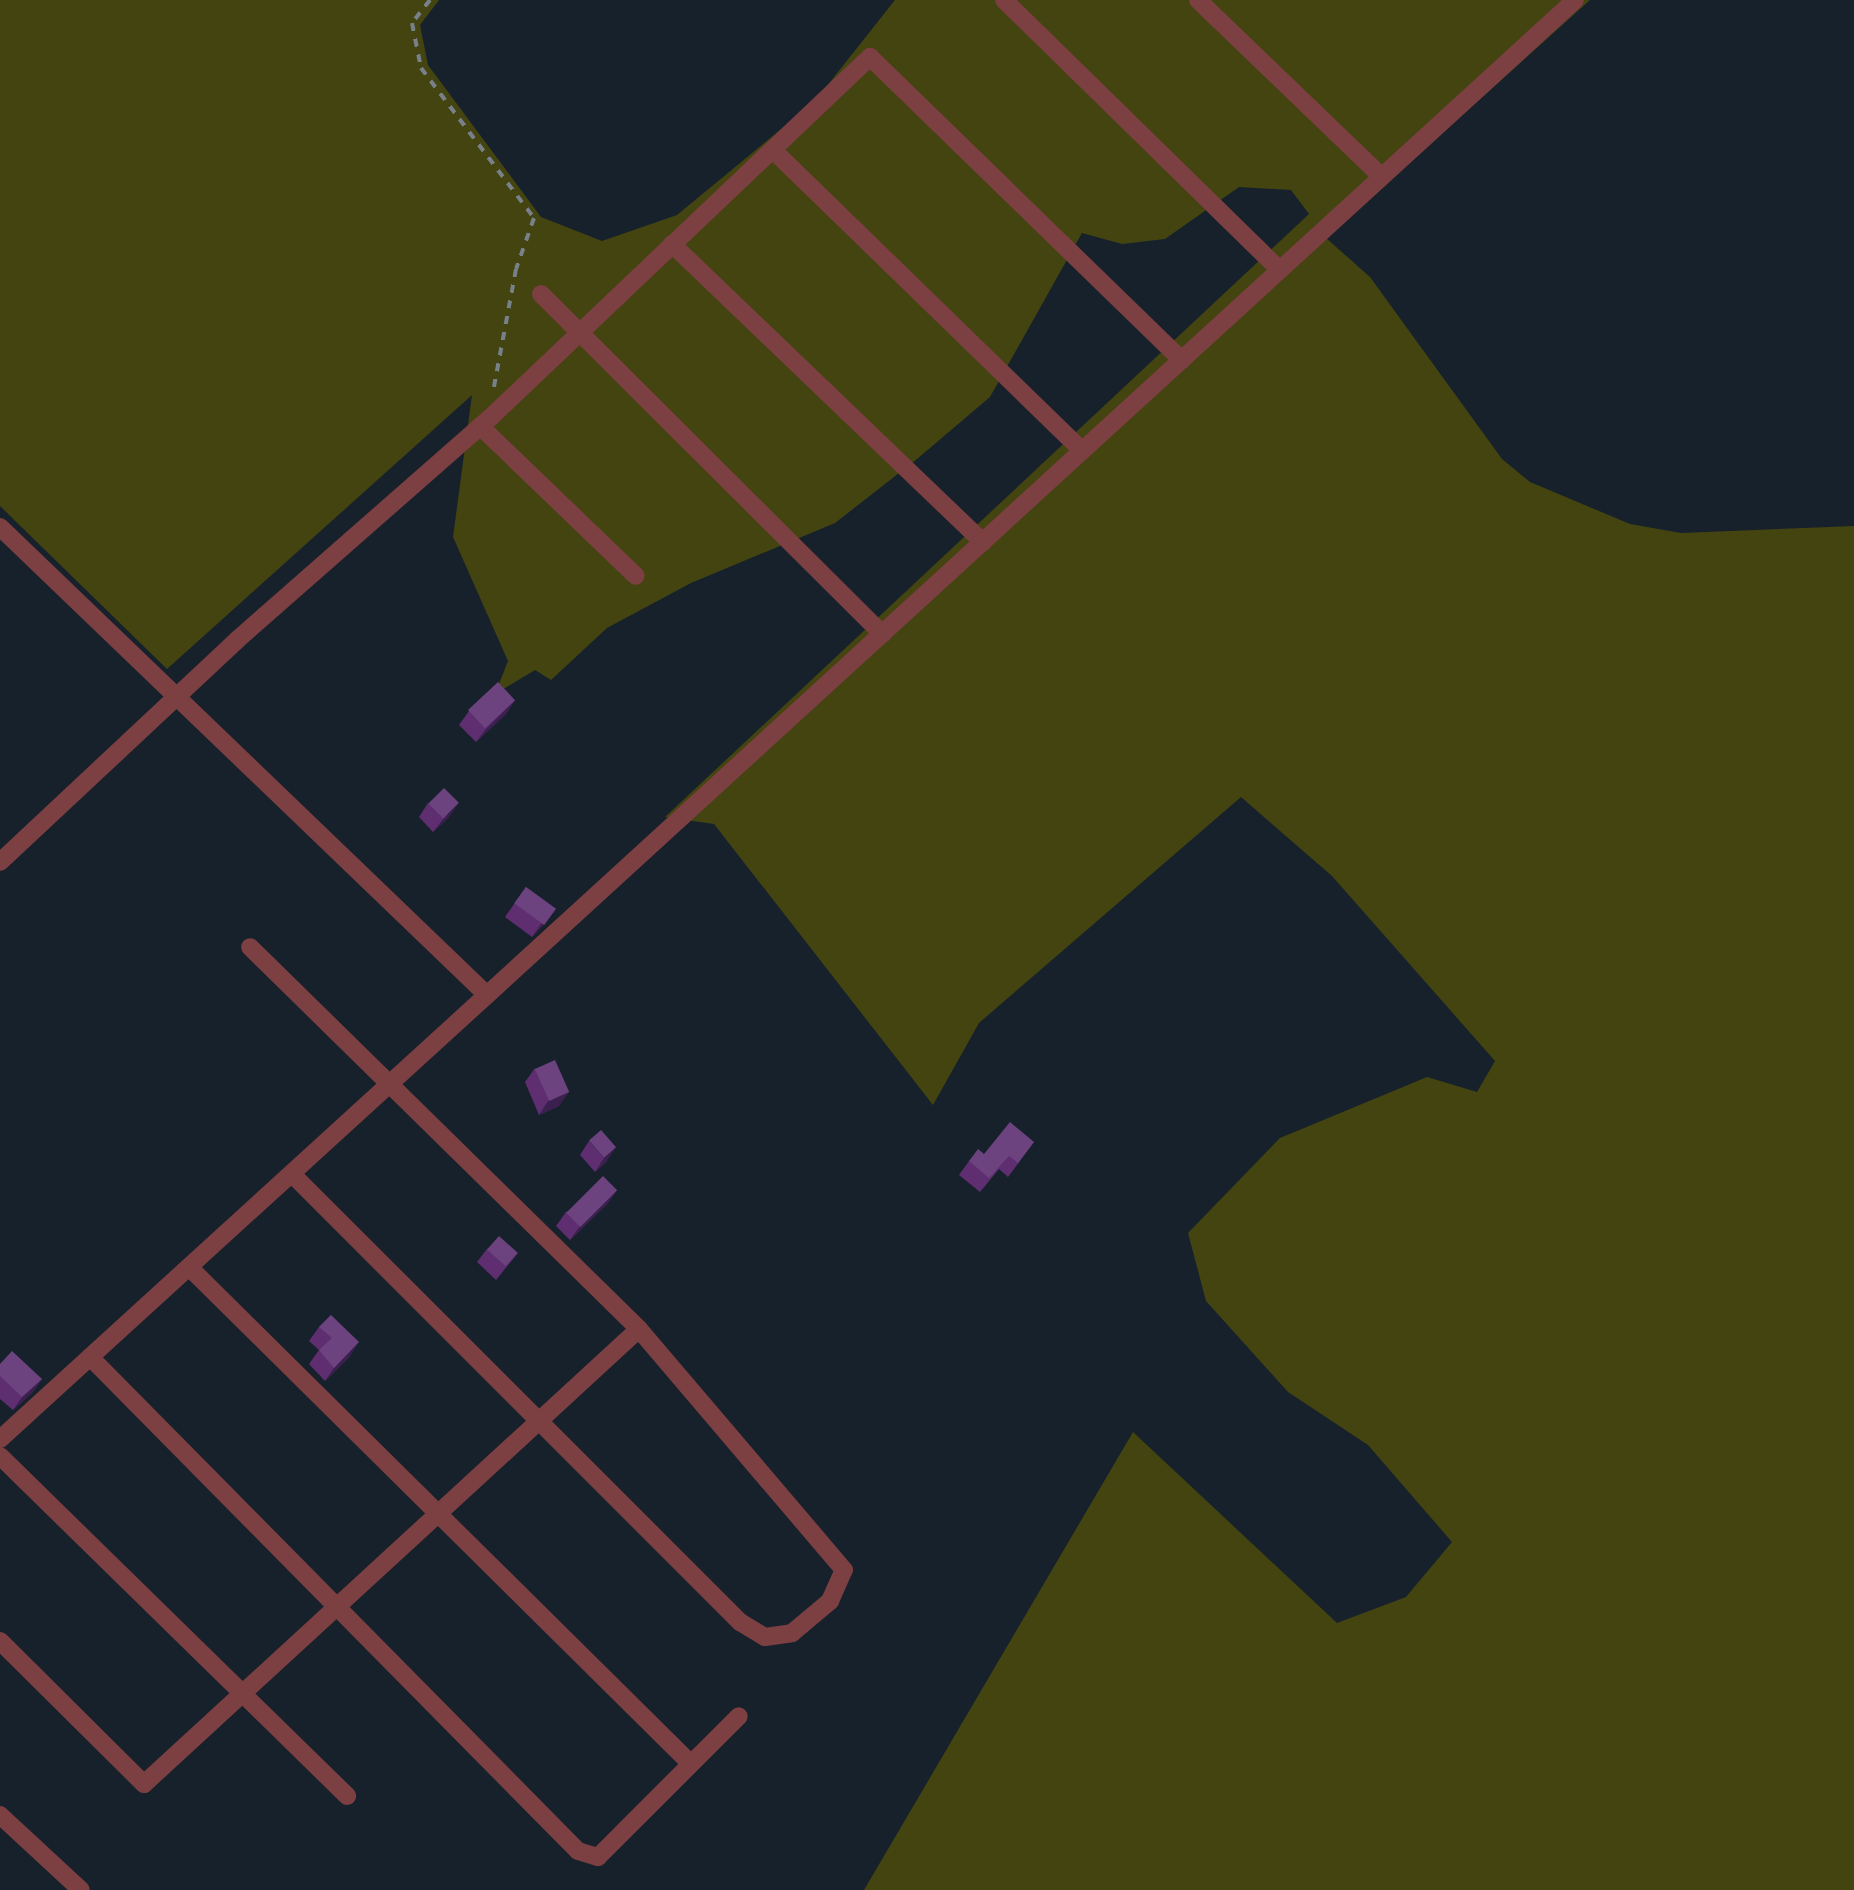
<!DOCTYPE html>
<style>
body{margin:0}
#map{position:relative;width:1854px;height:1890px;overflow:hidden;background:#17212b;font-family:"Titillium Web",sans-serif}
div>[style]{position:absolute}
.green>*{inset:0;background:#434410}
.path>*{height:4px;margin-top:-2px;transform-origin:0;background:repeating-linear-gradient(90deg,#788189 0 8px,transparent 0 16px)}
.minor>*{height:18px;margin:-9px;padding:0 9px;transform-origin:9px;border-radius:9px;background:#7c3f42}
.wall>*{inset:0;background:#5e2e71}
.shaded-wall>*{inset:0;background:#3b204f}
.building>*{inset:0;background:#6c427f;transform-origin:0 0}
span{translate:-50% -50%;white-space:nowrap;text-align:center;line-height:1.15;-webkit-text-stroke:9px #0e1821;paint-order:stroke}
</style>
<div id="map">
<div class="green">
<i style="clip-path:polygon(0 0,439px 0,420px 25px,428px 65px,541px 217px,602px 241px,677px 215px,815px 101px,895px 0,1590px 0,1326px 238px,1370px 277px,1502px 459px,1530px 482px,1630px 524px,1681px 533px,1854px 526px,1854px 1890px,864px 1890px,1133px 1432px,1337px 1623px,1406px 1597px,1452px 1542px,1368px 1445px,1288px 1392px,1206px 1301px,1188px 1233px,1280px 1138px,1427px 1077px,1477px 1092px,1495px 1061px,1332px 876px,1241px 797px,979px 1023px,933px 1105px,714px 824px,665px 817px,1309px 214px,1291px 190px,1239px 187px,1165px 239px,1122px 244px,1082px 233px,990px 397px,917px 459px,835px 523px,691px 583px,607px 628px,551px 680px,535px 670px,495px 694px,508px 661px,453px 537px,472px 395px,167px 669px,0 506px)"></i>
</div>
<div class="path">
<i style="left:430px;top:0;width:29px;rotate:128deg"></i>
<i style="left:412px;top:23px;width:46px;rotate:78.7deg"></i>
<i style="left:421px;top:68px;width:188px;rotate:53deg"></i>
<i style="left:534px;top:218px;width:54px;rotate:109.4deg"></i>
<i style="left:516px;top:269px;width:120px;rotate:100.6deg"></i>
</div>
<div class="minor">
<i style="left:1004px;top:0;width:386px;rotate:44.4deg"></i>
<i style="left:1198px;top:0;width:255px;rotate:43.9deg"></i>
<i style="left:774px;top:151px;width:430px;rotate:44.2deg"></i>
<i style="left:672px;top:244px;width:431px;rotate:43.8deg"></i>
<i style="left:541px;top:294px;width:482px;rotate:44.9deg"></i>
<i style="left:480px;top:426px;width:216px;rotate:43.9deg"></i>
<i style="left:0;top:527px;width:675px;rotate:43.86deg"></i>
<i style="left:487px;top:995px;width:659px;rotate:137.64deg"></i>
<i style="left:0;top:862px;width:325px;rotate:-43.1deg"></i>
<i style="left:237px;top:640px;width:338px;rotate:-41.3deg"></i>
<i style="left:491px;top:417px;width:523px;rotate:-43.53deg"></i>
<i style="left:870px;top:57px;width:435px;rotate:44.2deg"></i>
<i style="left:487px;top:995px;width:1474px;rotate:-42.44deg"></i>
<i style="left:292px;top:1174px;width:634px;rotate:45deg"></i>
<i style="left:740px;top:1622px;width:29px;rotate:31deg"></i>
<i style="left:765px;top:1637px;width:27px;rotate:-8deg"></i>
<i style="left:792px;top:1633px;width:50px;rotate:-40.1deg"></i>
<i style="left:830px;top:1601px;width:34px;rotate:-66deg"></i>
<i style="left:844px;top:1570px;width:316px;rotate:-130.4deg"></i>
<i style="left:189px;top:1267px;width:705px;rotate:44.71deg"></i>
<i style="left:90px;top:1357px;width:694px;rotate:45.35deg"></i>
<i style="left:578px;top:1851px;width:21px;rotate:17deg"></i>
<i style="left:598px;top:1857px;width:199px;rotate:-45deg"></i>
<i style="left:0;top:1456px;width:486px;rotate:44.4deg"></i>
<i style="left:0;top:1641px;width:203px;rotate:44.8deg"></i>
<i style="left:144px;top:1784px;width:672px;rotate:-42.59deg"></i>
<i style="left:639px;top:1329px;width:545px;rotate:-135.52deg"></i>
<i style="left:0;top:1815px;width:110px;rotate:42.8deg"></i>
</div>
<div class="wall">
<i style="clip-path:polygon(515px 700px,506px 714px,476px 742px,459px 725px,469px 711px)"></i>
<i style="clip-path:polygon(428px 803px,449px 817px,433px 832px,419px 817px)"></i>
<i style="clip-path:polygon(526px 887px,556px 909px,546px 922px,532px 937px,505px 917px)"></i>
<i style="clip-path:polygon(535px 1068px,559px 1106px,539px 1115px,525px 1082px)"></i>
<i style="clip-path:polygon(589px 1141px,607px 1161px,595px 1172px,580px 1155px)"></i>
<i style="clip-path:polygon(1034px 1142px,1008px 1177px,999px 1169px,980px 1192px,959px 1175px,969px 1161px,984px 1154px)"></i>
<i style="clip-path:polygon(617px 1190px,607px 1204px,570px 1240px,556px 1226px,566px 1212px)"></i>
<i style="clip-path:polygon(487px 1249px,518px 1253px,496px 1280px,477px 1262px)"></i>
<i style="clip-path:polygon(331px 1315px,350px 1356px,325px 1381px,309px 1364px,319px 1350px,309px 1341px,319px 1327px)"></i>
<i style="clip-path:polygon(0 1364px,42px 1379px,32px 1393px,13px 1410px,0 1399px)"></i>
</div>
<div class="shaded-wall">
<i style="clip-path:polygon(515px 700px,506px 714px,476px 742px,486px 729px)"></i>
<i style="clip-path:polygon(459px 803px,449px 817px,433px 832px,443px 819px)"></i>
<i style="clip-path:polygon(556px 909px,546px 922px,532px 937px,541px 924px)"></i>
<i style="clip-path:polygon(569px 1092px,559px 1106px,539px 1115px,548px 1101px)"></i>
<i style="clip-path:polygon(616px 1147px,607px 1161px,595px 1172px,604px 1158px)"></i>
<i style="clip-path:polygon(617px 1190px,607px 1204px,570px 1240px,580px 1226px)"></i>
<i style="clip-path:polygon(359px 1342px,350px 1356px,325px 1381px,334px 1368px)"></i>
<i style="clip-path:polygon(42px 1379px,32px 1393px,13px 1410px,22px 1397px)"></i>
</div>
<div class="building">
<i style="left:498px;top:682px;width:25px;height:41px;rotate:47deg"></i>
<i style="left:444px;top:788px;width:21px;height:22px;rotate:45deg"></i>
<i style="left:526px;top:887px;width:37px;height:20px;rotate:36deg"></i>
<i style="left:555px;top:1060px;width:35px;height:22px;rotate:66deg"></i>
<i style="clip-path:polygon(1010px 1122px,1034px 1142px,1018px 1163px,1009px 1156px,989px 1178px,969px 1161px,978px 1149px,984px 1154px)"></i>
<i style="left:601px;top:1130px;width:23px;height:16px;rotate:49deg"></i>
<i style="left:603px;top:1176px;width:20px;height:52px;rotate:45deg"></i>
<i style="left:499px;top:1236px;width:25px;height:18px;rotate:42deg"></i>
<i style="clip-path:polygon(331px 1315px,359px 1342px,334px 1368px,319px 1350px,332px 1338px,319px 1327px)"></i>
<i style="clip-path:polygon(12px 1351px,42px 1379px,22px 1397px,0 1376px,0 1364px)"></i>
</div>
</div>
